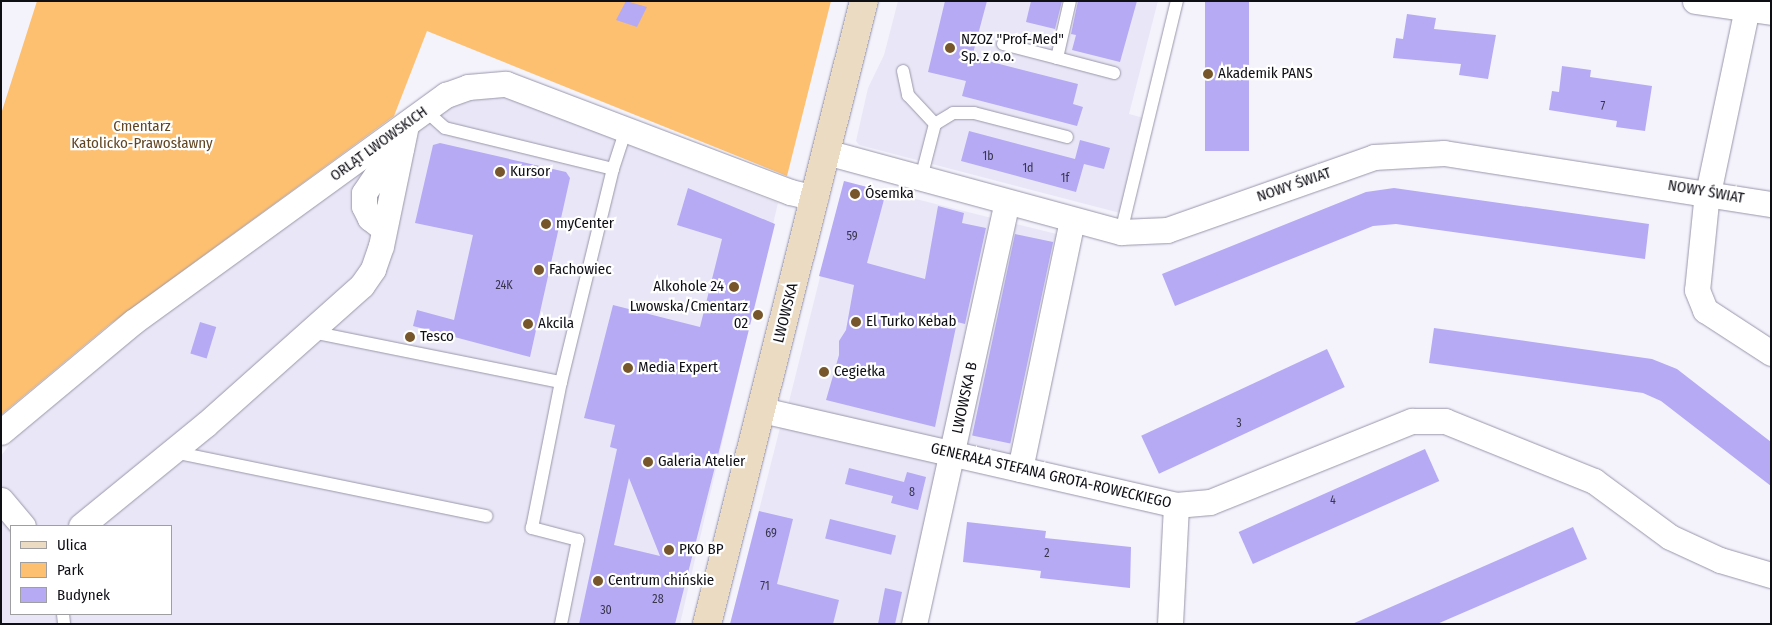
<!DOCTYPE html>
<meta charset="utf-8">
<style>
body{margin:0}
#map{position:relative;width:1772px;height:625px;overflow:hidden;background:#f4f3fc;font-family:"Fira Sans Condensed",sans-serif}
div>[style]{position:absolute}
.built>*{inset:0;background:#e9e7f7;transform-origin:0 0}
.green>*{inset:0;background:#fdc071}
.building>*{inset:0;background:#b5aaf3;transform-origin:0 0}
.roads{filter:drop-shadow(0 0 1px #9996aa) drop-shadow(0 0 1px #9996aa)}
.lane>*{height:12px;margin:-6px;padding:0 6px;transform-origin:6px;border-radius:6px;background:#fff}
.street>*{height:25px;margin:-12.5px;padding:0 12.5px;transform-origin:12.5px;border-radius:12.5px;background:#fff}
.secondary>*{height:28px;margin:-14px;padding:0 14px;transform-origin:14px;border-radius:14px;background:#ecdbc3}
.dots>*{width:14px;height:14px;translate:-50% -50%;box-sizing:border-box;border:2px solid #fff;border-radius:50%}
span{translate:-50% -50%;white-space:nowrap;text-align:center;line-height:1.15;-webkit-text-stroke:4.5px #fff;paint-order:stroke}
.number-label{font-size:12px;color:#38354c}
.number-label span{-webkit-text-stroke-width:0}
.poi-label{font-size:15px;color:#0e0e15}
.left{translate:0 -50%;text-align:left}
.right{translate:-100% -50%;text-align:right}
.park-label{font-size:15px;color:#614622}
.street-label{font-size:15px;color:#0e0e15}
.frame{position:absolute;inset:0;border:2px solid #0e0e15;pointer-events:none}
.legend{position:absolute;left:10px;top:525px;width:162px;height:90px;box-sizing:border-box;background:#fff;border:1px solid #9f9fa1;margin:0;padding:6px 9px;list-style:none;font-size:15px;color:#0e0e15}
.legend li{display:flex;align-items:center;gap:10px;height:25px}
.legend b{width:25px;border:1px solid #9f9fa1}
</style>
<div id="map">
<div class="built">
<i style="clip-path:polygon(898px 1px,1158px 1px,1129px 114px,1144px 118px,1120px 213px,859px 145px,856px 141px,868px 88px,884px 55px)"></i>
<i style="clip-path:polygon(evenodd,484px 88px,778px 203px,680px 624px,1px 624px,1px 456px,31px 416px,121px 340px,463px 95px,484px 88px,11px 526px,171px 526px,171px 614px,11px 614px,11px 526px)"></i>
<i style="left:844px;top:181px;width:233px;height:234px;rotate:14deg"></i>
<i style="clip-path:polygon(781px 424px,956px 462px,920px 624px,730px 624px)"></i>
</div>
<div class="green">
<i style="clip-path:polygon(37px 1px,831px 1px,787px 176px,427px 31px,394px 116px,109px 325px,1px 415px,1px 114px)"></i>
</div>
<div class="building">
<i style="clip-path:polygon(626px 1px,647px 7px,637px 27px,616px 20px)"></i>
<i style="clip-path:polygon(945px 1px,987px 1px,972px 57px,1078px 84px,1073px 104px,1083px 107px,1077px 126px,962px 96px,966px 81px,928px 72px)"></i>
<i style="clip-path:polygon(1031px 1px,1062px 1px,1055px 29px,1026px 22px)"></i>
<i style="clip-path:polygon(1078px 1px,1137px 1px,1120px 62px,1072px 50px,1076px 35px,1071px 34px)"></i>
<i style="left:1205px;top:1px;width:44px;height:150px"></i>
<i style="clip-path:polygon(1407px 14px,1436px 18px,1434px 29px,1496px 35px,1488px 79px,1459px 75px,1461px 64px,1393px 58px,1396px 38px,1403px 39px)"></i>
<i style="clip-path:polygon(1562px 66px,1591px 70px,1590px 77px,1652px 86px,1645px 131px,1616px 127px,1617px 121px,1549px 110px,1552px 91px,1559px 92px)"></i>
<i style="clip-path:polygon(969px 131px,1075px 159px,1080px 140px,1110px 148px,1104px 169px,1084px 164px,1076px 192px,961px 161px)"></i>
<i style="clip-path:polygon(440px 143px,566px 172px,570px 178px,530px 357px,413px 326px,417px 310px,454px 320px,473px 235px,415px 223px,433px 145px)"></i>
<i style="clip-path:polygon(844px 181px,886px 192px,867px 263px,925px 279px,938px 206px,964px 213px,962px 223px,986px 228px,965px 324px,957px 322px,935px 427px,826px 400px,839px 355px,839px 341px,846px 330px,854px 285px,819px 276px)"></i>
<i style="clip-path:polygon(evenodd,688px 188px,775px 224px,719px 451px,675px 624px,579px 624px,617px 449px,610px 447px,615px 425px,584px 418px,613px 305px,700px 327px,722px 239px,677px 225px,688px 188px,629px 478px,660px 556px,614px 545px,629px 478px)"></i>
<i style="clip-path:polygon(1394px 188px,1649px 224px,1645px 259px,1396px 224px,1373px 226px,1175px 306px,1162px 274px,1366px 192px)"></i>
<i style="left:1015px;top:234px;width:39px;height:206px;rotate:12deg"></i>
<i style="left:200px;top:322px;width:17px;height:33px;rotate:17deg"></i>
<i style="clip-path:polygon(1434px 328px,1652px 359px,1677px 369px,1771px 442px,1771px 486px,1661px 401px,1643px 393px,1429px 363px)"></i>
<i style="left:1327px;top:349px;width:42px;height:205px;rotate:65deg"></i>
<i style="left:1425px;top:449px;width:35px;height:204px;rotate:66deg"></i>
<i style="clip-path:polygon(849px 468px,904px 482px,907px 472px,926px 477px,918px 510px,891px 503px,893px 496px,845px 484px)"></i>
<i style="clip-path:polygon(759px 511px,793px 519px,777px 584px,839px 600px,833px 624px,730px 624px)"></i>
<i style="left:830px;top:519px;width:68px;height:20px;rotate:14deg"></i>
<i style="clip-path:polygon(967px 522px,1046px 531px,1045px 538px,1131px 547px,1130px 588px,1040px 578px,1041px 571px,963px 562px)"></i>
<i style="clip-path:polygon(1573px 527px,1587px 559px,1437px 624px,1352px 624px)"></i>
<i style="clip-path:polygon(885px 588px,902px 592px,895px 624px,878px 624px)"></i>
</div>
<div class="roads">
<div class="lane">
<i style="left:1003px;top:44px;width:56px;rotate:14.5deg"></i>
<i style="left:1057px;top:58px;width:58px;rotate:-77.2deg"></i>
<i style="left:1057px;top:58px;width:59px;rotate:14.7deg"></i>
<i style="left:903px;top:71px;width:25px;rotate:78deg"></i>
<i style="left:908px;top:95px;width:40px;rotate:47deg"></i>
<i style="left:935px;top:124px;width:56px;rotate:104.5deg"></i>
<i style="left:426px;top:111px;width:25px;rotate:42deg"></i>
<i style="left:445px;top:128px;width:173px;rotate:13.7deg"></i>
<i style="left:935px;top:124px;width:21px;rotate:-31deg"></i>
<i style="left:953px;top:113px;width:21px"></i>
<i style="left:974px;top:113px;width:96px;rotate:14.5deg"></i>
<i style="left:1121px;top:232px;width:238px;rotate:-76.4deg"></i>
<i style="left:312px;top:332px;width:254px;rotate:11.4deg"></i>
<i style="left:174px;top:452px;width:319px;rotate:11.6deg"></i>
<i style="left:63px;top:614px;width:10px;rotate:84deg"></i>
<i style="left:561px;top:624px;width:86px;rotate:-78.6deg"></i>
<i style="left:578px;top:540px;width:48px;rotate:-165.4deg"></i>
<i style="left:532px;top:528px;width:149px;rotate:-78.8deg"></i>
<i style="left:561px;top:382px;width:219px;rotate:-76.3deg"></i>
<i style="left:613px;top:169px;width:42px;rotate:-72deg"></i>
</div>
<div class="street">
<i style="left:1695px;top:1px;width:77px;rotate:8.2deg"></i>
<i style="left:1747px;top:8px;width:198px;rotate:101.9deg"></i>
<i style="left:1706px;top:202px;width:88px;rotate:95.8deg"></i>
<i style="left:1697px;top:290px;width:22px;rotate:68deg"></i>
<i style="left:1705px;top:310px;width:79px;rotate:33.1deg"></i>
<i style="left:826px;top:152px;width:306px;rotate:15.2deg"></i>
<i style="left:1121px;top:232px;width:46px;rotate:-2.5deg"></i>
<i style="left:1167px;top:230px;width:219px;rotate:-19.4deg"></i>
<i style="left:1374px;top:157px;width:70px;rotate:-3.3deg"></i>
<i style="left:1444px;top:153px;width:331px;rotate:8.9deg"></i>
<i style="left:384px;top:229px;width:18px;rotate:-142deg"></i>
<i style="left:370px;top:218px;width:13px;rotate:-117deg"></i>
<i style="left:364px;top:206px;width:13px;rotate:-90deg"></i>
<i style="left:364px;top:193px;width:34px;rotate:-56deg"></i>
<i style="left:383px;top:165px;width:24px;rotate:-42deg"></i>
<i style="left:762px;top:410px;width:425px;rotate:12.9deg"></i>
<i style="left:1176px;top:505px;width:34px;rotate:-5deg"></i>
<i style="left:1210px;top:502px;width:218px;rotate:-21.9deg"></i>
<i style="left:1412px;top:421px;width:33px"></i>
<i style="left:1445px;top:421px;width:161px;rotate:21.9deg"></i>
<i style="left:1594px;top:481px;width:94px;rotate:36.4deg"></i>
<i style="left:1670px;top:537px;width:55px;rotate:24.7deg"></i>
<i style="left:1720px;top:560px;width:53px;rotate:16.4deg"></i>
<i style="left:1px;top:432px;width:172px;rotate:-39.8deg"></i>
<i style="left:133px;top:322px;width:387px;rotate:-36deg"></i>
<i style="left:446px;top:95px;width:23px;rotate:-20deg"></i>
<i style="left:468px;top:87px;width:38px;rotate:-5deg"></i>
<i style="left:506px;top:84px;width:304px;rotate:20.8deg"></i>
<i style="left:790px;top:192px;width:26px;rotate:13deg"></i>
<i style="left:1020px;top:469px;width:254px;rotate:-78.2deg"></i>
<i style="left:1px;top:500px;width:34px;rotate:50deg"></i>
<i style="left:81px;top:526px;width:160px;rotate:-39.2deg"></i>
<i style="left:205px;top:425px;width:210px;rotate:-41.7deg"></i>
<i style="left:362px;top:285px;width:19px;rotate:-55deg"></i>
<i style="left:373px;top:269px;width:24px;rotate:-71deg"></i>
<i style="left:381px;top:246px;width:124px;rotate:-78.3deg"></i>
<i style="left:914px;top:624px;width:432px;rotate:-77.6deg"></i>
<i style="left:1170px;top:624px;width:119px;rotate:-87.1deg"></i>
</div>
<div class="secondary">
<i style="left:707px;top:624px;width:642px;rotate:-75.86deg"></i>
</div>
</div>
<div class="dots">
<i style="left:950px;top:48px;background:#77562c"></i>
<i style="left:1208px;top:74px;background:#77562c"></i>
<i style="left:500px;top:172px;background:#77562c"></i>
<i style="left:855px;top:194px;background:#77562c"></i>
<i style="left:546px;top:224px;background:#77562c"></i>
<i style="left:539px;top:270px;background:#77562c"></i>
<i style="left:734px;top:287px;background:#77562c"></i>
<i style="left:758px;top:315px;background:#77562c"></i>
<i style="left:856px;top:322px;background:#77562c"></i>
<i style="left:528px;top:324px;background:#77562c"></i>
<i style="left:410px;top:337px;background:#77562c"></i>
<i style="left:628px;top:368px;background:#77562c"></i>
<i style="left:824px;top:372px;background:#77562c"></i>
<i style="left:648px;top:462px;background:#77562c"></i>
<i style="left:669px;top:550px;background:#77562c"></i>
<i style="left:598px;top:581px;background:#77562c"></i>
</div>
<div class="number-label">
<span style="left:1603px;top:107px">7</span>
<span style="left:988px;top:157px">1b</span>
<span style="left:1028px;top:169px">1d</span>
<span style="left:1065px;top:179px">1f</span>
<span style="left:852px;top:237px">59</span>
<span style="left:504px;top:286px">24K</span>
<span style="left:1239px;top:424px">3</span>
<span style="left:912px;top:493px">8</span>
<span style="left:1333px;top:501px">4</span>
<span style="left:771px;top:534px">69</span>
<span style="left:1047px;top:554px">2</span>
<span style="left:765px;top:587px">71</span>
<span style="left:658px;top:600px">28</span>
<span style="left:606px;top:611px">30</span>
</div>
<div class="poi-label">
<span class="left" style="left:961px;top:48px">NZOZ "Prof-Med"<br>Sp. z o.o.</span>
<span class="left" style="left:1218px;top:74px">Akademik PANS</span>
<span class="left" style="left:510px;top:172px">Kursor</span>
<span class="left" style="left:865px;top:194px">Ósemka</span>
<span class="left" style="left:556px;top:224px">myCenter</span>
<span class="left" style="left:549px;top:270px">Fachowiec</span>
<span class="right" style="left:724px;top:287px">Alkohole 24</span>
<span class="right" style="left:748px;top:315px">Lwowska/Cmentarz<br>02</span>
<span class="left" style="left:866px;top:322px">El Turko Kebab</span>
<span class="left" style="left:538px;top:324px">Akcila</span>
<span class="left" style="left:420px;top:337px">Tesco</span>
<span class="left" style="left:638px;top:368px">Media Expert</span>
<span class="left" style="left:834px;top:372px">Cegiełka</span>
<span class="left" style="left:658px;top:462px">Galeria Atelier</span>
<span class="left" style="left:679px;top:550px">PKO BP</span>
<span class="left" style="left:608px;top:581px">Centrum chińskie</span>
</div>
<div class="park-label">
<span style="left:142px;top:135px">Cmentarz<br>Katolicko-Prawosławny</span>
</div>
<div class="street-label">
<span style="left:379px;top:144px;rotate:-36deg">ORLĄT LWOWSKICH</span>
<span style="left:1294px;top:185px;rotate:-19deg">NOWY ŚWIAT</span>
<span style="left:1706px;top:192px;rotate:10deg">NOWY ŚWIAT</span>
<span style="left:786px;top:313px;rotate:-76deg">LWOWSKA</span>
<span style="left:965px;top:398px;rotate:-78deg">LWOWSKA B</span>
<span style="left:1051px;top:476px;rotate:13deg">GENERAŁA STEFANA GROTA-ROWECKIEGO</span>
</div>
<div class="frame"></div>
<ul class="legend">
<li><b style="height:6px;background:#ecdbc3"></b>Ulica</li>
<li><b style="height:14px;background:#fdc071"></b>Park</li>
<li><b style="height:14px;background:#b5aaf3"></b>Budynek</li>
</ul>
</div>
